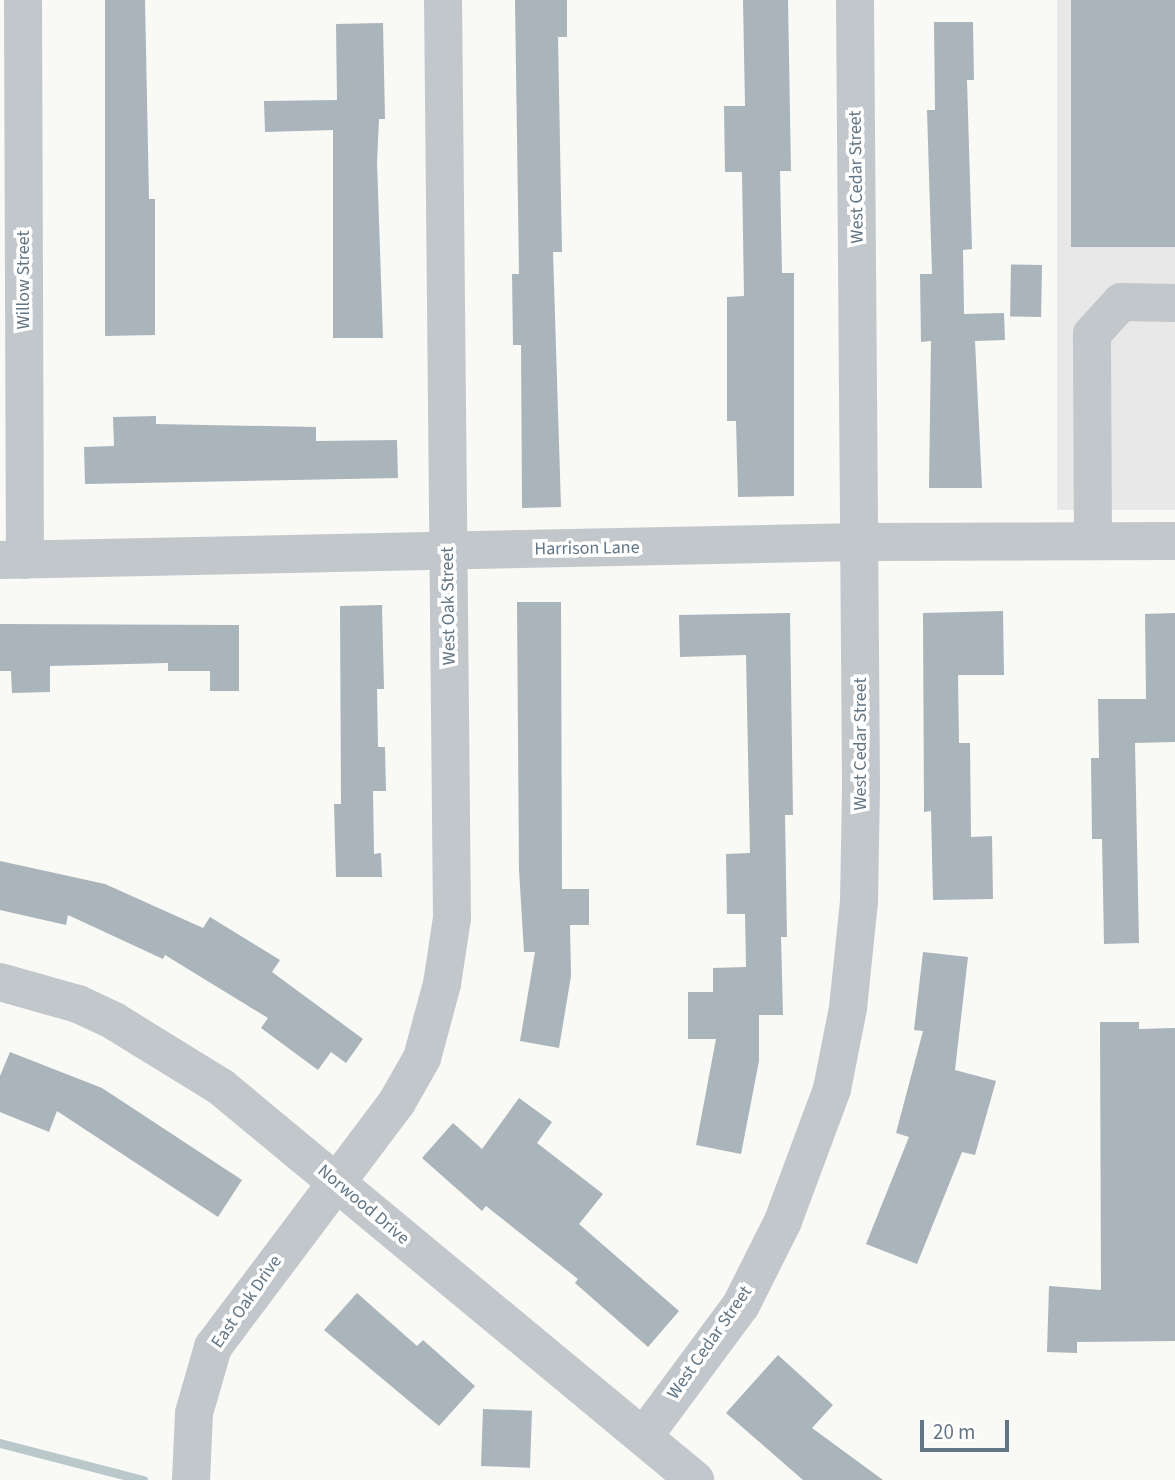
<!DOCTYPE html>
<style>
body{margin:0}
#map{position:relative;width:1175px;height:1480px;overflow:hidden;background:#f9f9f6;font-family:"Source Sans 3",sans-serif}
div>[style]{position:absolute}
.built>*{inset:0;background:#e7e8e7;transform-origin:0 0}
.stream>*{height:9px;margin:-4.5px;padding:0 4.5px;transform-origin:4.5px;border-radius:4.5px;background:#bac8cc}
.building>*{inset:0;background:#aab4bb;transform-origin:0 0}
.minor>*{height:38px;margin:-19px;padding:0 19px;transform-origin:19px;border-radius:19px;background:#c2c7cb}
span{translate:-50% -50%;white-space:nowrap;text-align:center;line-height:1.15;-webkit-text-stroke:7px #fff;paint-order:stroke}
.street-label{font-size:18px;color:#627584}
.scale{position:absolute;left:920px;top:1420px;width:89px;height:32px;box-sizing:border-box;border:4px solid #627584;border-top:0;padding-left:9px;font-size:21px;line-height:24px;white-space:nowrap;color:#627584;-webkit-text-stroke:5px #fff;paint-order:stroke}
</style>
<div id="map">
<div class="built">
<i style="left:1057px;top:0;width:118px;height:510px"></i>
</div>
<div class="stream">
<i style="left:0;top:1443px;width:148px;rotate:14.5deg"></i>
</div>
<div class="building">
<i style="clip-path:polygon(105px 0,145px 0,149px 199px,155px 199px,155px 335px,105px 336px)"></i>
<i style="clip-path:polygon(515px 0,567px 0,567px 37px,558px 37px,562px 252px,553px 252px,561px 507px,522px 508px,521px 345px,513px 345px,512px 274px,519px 274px)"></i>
<i style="clip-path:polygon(743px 0,788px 0,791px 171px,780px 171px,782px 273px,794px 273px,794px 496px,738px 497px,736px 421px,727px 421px,727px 297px,744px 296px,742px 172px,725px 172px,724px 106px,745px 106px)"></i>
<i style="left:1071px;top:0;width:104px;height:247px"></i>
<i style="clip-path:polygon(934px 22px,973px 22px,974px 80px,967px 80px,972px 249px,963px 250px,964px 314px,1004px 313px,1005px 340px,975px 341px,982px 488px,929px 488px,931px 341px,921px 342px,920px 274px,932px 274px,927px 110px,935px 110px)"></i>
<i style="clip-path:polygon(383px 23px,385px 119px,379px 119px,377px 162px,383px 338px,333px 338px,333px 130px,265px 132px,264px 101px,337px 100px,336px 24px)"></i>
<i style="left:1042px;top:265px;width:52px;height:31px;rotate:91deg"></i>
<i style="clip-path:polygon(156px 416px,156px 424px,316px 427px,316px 441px,397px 440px,398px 478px,85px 484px,84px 447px,114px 446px,113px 417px)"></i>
<i style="clip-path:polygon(517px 602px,561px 602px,562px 889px,589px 889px,589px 925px,570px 925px,571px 976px,559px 1048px,520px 1041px,535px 952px,524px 952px,519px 870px)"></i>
<i style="clip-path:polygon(382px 605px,384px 689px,377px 689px,378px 747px,385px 747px,386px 791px,373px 791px,374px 854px,381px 853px,382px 877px,336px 877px,334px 804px,341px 804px,340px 606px)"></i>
<i style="clip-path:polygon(1003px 611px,1004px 675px,958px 675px,959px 743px,970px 743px,971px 837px,992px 836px,993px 899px,933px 900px,931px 811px,924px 812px,923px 613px)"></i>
<i style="clip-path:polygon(790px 613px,793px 815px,785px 815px,787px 937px,781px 937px,783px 1015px,759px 1015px,759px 1061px,741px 1154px,696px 1145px,716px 1039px,688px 1039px,688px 992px,713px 992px,713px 968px,746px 967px,745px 914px,727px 914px,726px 854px,750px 853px,746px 655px,680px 657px,679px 615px)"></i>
<i style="clip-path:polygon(1175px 613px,1175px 742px,1135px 743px,1139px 943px,1104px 944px,1102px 839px,1092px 839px,1091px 758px,1099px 758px,1098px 699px,1146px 699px,1145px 614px)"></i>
<i style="clip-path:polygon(0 624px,239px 625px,239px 691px,210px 691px,210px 671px,168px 671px,168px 663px,50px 666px,50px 692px,12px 693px,11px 671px,0 671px)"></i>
<i style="clip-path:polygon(0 861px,105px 884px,203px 928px,210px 917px,280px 960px,272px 972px,363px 1039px,346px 1063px,331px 1052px,318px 1070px,261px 1028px,268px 1018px,165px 955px,163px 959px,68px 915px,66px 925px,0 910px)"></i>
<i style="clip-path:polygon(923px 952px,968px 957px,955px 1070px,996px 1081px,975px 1155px,962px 1152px,917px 1264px,866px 1244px,909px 1137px,896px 1133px,923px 1031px,914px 1030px)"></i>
<i style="clip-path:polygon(1100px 1022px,1139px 1022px,1139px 1029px,1175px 1028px,1175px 1341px,1077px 1342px,1077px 1353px,1047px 1352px,1049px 1286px,1101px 1290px)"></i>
<i style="clip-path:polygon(10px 1052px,102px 1088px,242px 1180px,218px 1217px,57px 1111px,49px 1132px,0 1112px,0 1076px)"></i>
<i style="clip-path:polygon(519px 1098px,552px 1122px,537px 1143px,603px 1194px,579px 1224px,679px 1311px,648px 1347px,575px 1283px,578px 1279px,486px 1206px,482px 1211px,422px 1158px,453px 1123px,482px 1149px)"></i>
<i style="clip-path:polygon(357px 1293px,417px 1346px,423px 1340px,475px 1386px,439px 1426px,324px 1330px)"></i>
<i style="clip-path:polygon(778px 1355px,833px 1405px,812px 1428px,883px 1480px,803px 1480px,726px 1413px)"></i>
<i style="left:483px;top:1409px;width:49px;height:57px;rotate:2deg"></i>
</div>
<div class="minor">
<i style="left:23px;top:0;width:560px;rotate:89.8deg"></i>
<i style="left:1093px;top:541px;width:207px;rotate:-90.3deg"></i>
<i style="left:1092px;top:334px;width:43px;rotate:-47.8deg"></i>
<i style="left:1121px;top:302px;width:54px;rotate:1.1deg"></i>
<i style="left:0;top:560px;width:861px;rotate:-1.2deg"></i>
<i style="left:861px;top:542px;width:314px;rotate:-0.2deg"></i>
<i style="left:0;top:982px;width:81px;rotate:15.8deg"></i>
<i style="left:78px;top:1004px;width:40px;rotate:25deg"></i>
<i style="left:114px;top:1021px;width:126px;rotate:31.7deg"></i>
<i style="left:221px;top:1087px;width:616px;rotate:39.66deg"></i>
<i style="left:644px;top:1436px;width:163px;rotate:-53.5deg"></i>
<i style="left:741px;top:1305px;width:94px;rotate:-63.4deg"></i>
<i style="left:783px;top:1221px;width:141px;rotate:-69.6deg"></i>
<i style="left:832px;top:1089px;width:83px;rotate:-78.8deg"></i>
<i style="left:848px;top:1008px;width:107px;rotate:-84.1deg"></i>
<i style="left:859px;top:902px;width:120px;rotate:-89deg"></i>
<i style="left:861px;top:782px;width:782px;rotate:-90.44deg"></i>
<i style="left:191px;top:1480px;width:67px;rotate:-87.4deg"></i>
<i style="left:194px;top:1413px;width:69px;rotate:-73.9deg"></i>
<i style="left:213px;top:1347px;width:306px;rotate:-53.1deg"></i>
<i style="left:397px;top:1102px;width:51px;rotate:-60.4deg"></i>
<i style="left:422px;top:1058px;width:77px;rotate:-74.9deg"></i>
<i style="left:442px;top:984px;width:67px;rotate:-81.4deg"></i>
<i style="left:452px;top:918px;width:918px;rotate:-90.56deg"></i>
</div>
<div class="street-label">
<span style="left:857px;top:177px;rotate:-91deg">West Cedar Street</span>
<span style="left:24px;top:280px;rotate:-90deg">Willow Street</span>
<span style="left:587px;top:549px;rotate:-1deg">Harrison Lane</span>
<span style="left:449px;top:606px;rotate:-91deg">West Oak Street</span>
<span style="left:861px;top:744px;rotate:-90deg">West Cedar Street</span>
<span style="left:363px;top:1205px;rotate:40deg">Norwood Drive</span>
<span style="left:247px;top:1302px;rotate:-55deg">East Oak Drive</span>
<span style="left:710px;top:1343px;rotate:-55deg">West Cedar Street</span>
</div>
<div class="scale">20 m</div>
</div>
